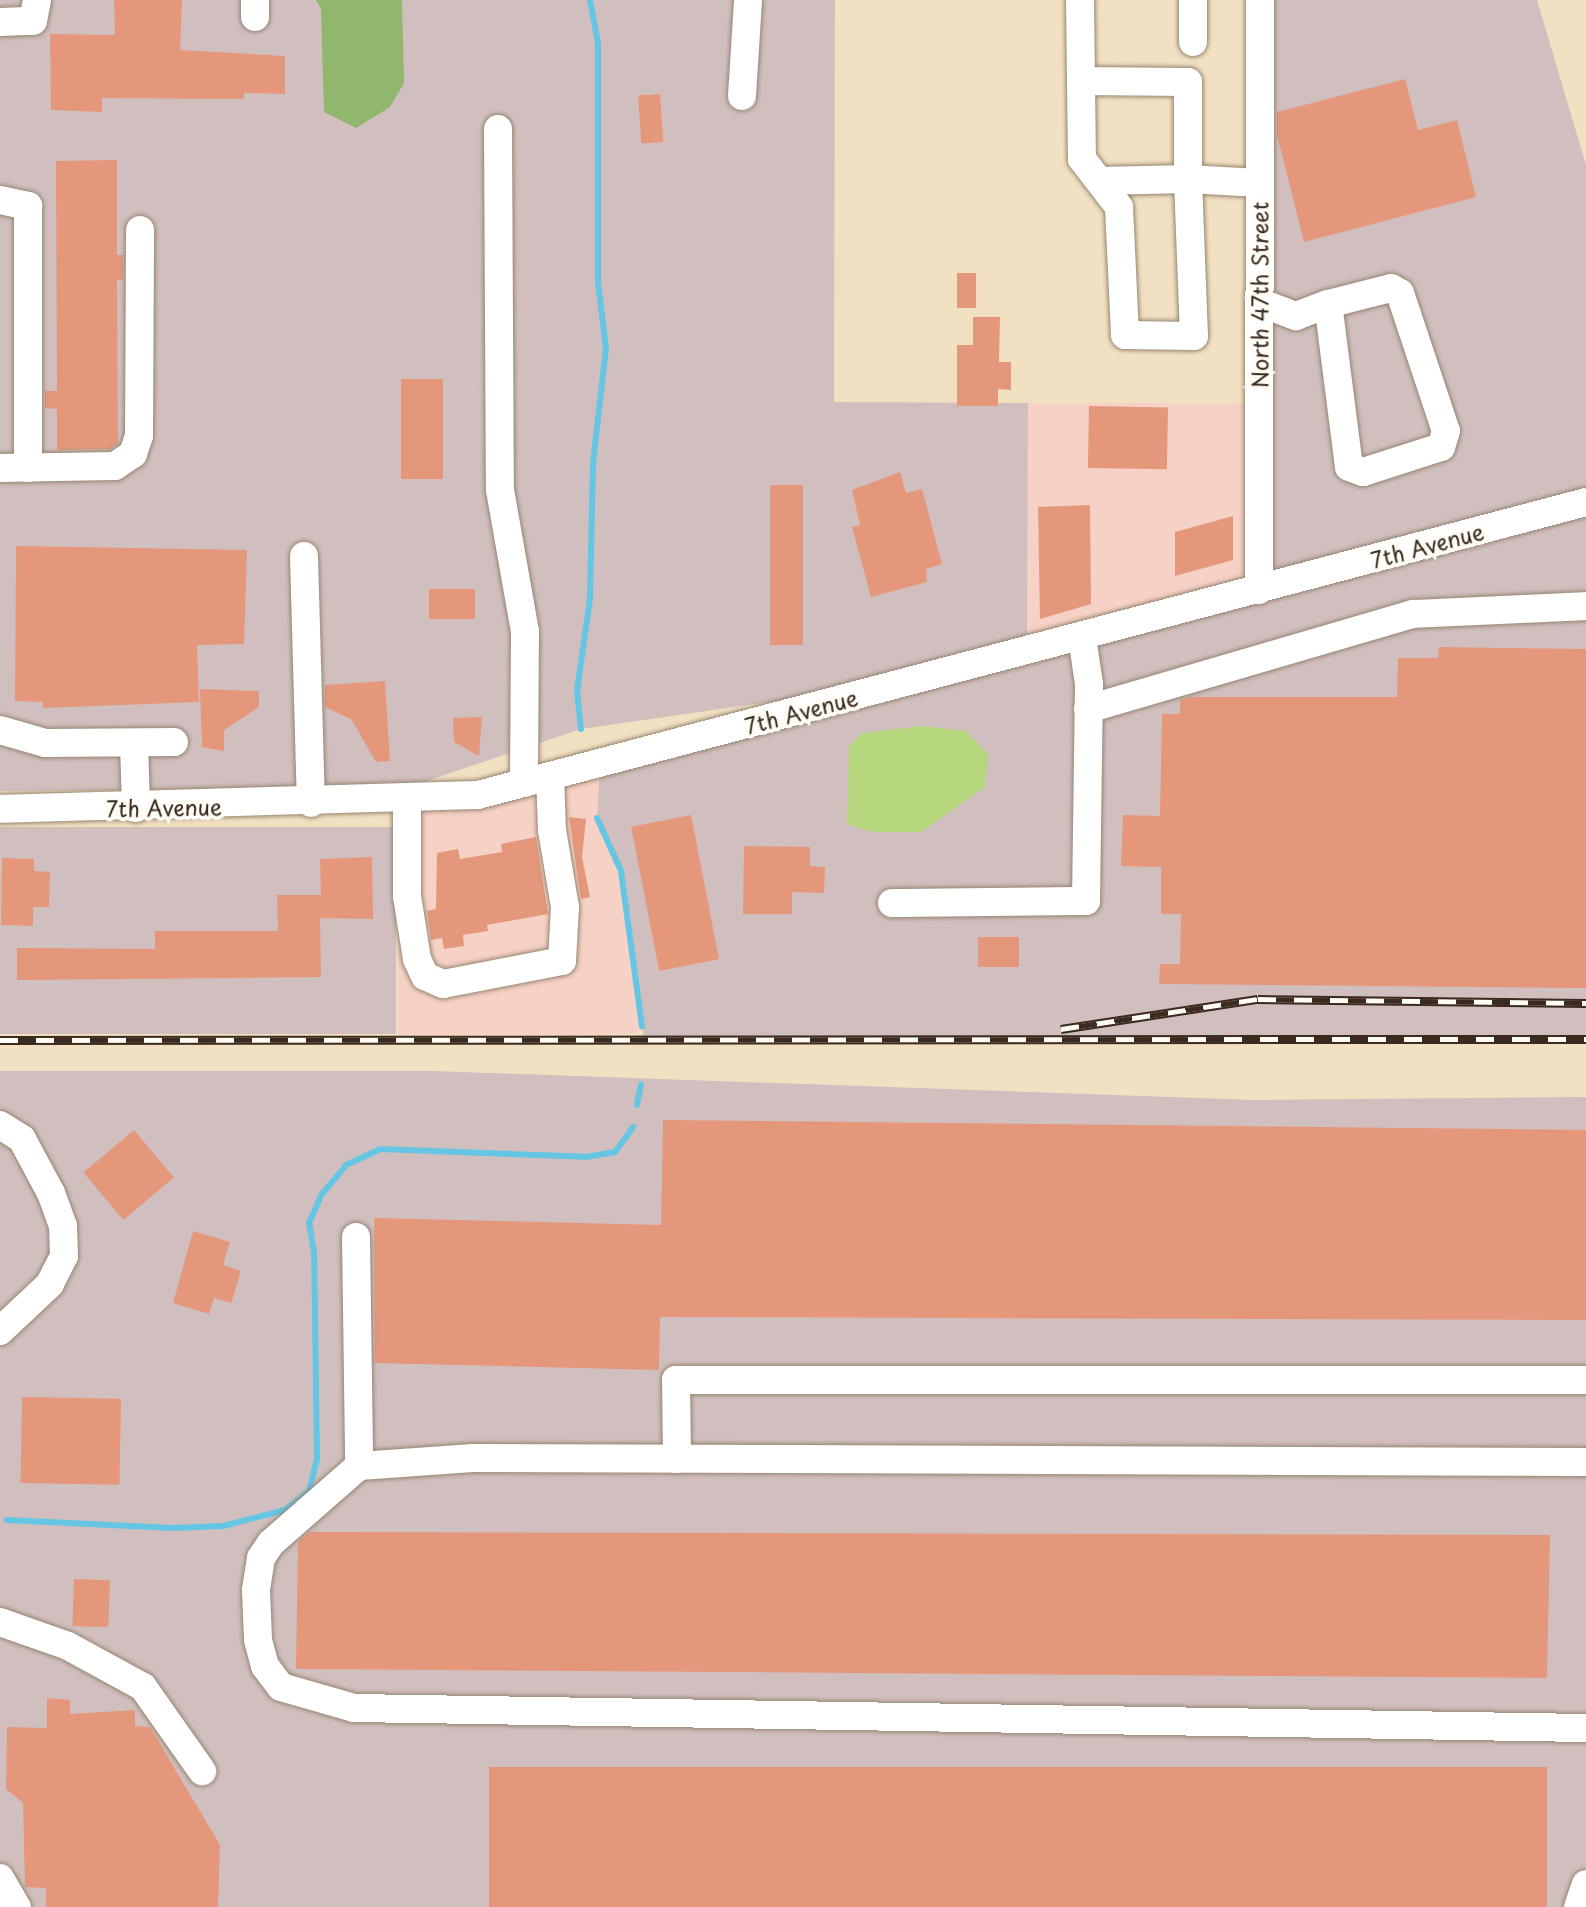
<!DOCTYPE html>
<style>
body{margin:0}
#map{position:relative;width:1586px;height:1907px;overflow:hidden;background:#f2e0c2;font-family:"Playpen Sans",sans-serif}
div>[style]{position:absolute}
.built>*{inset:0;background:#f6d1c5}
.industrial>*{inset:0;background:#d1bfbf;transform-origin:0 0}
.green>*{inset:0;background:#b6d67d}
.forest>*{inset:0;background:#90b76c}
.stream>*{height:6px;margin:-3px;padding:0 3px;transform-origin:3px;border-radius:3px;background:#65c6e3}
.building>*{inset:0;background:#e5977c;transform-origin:0 0}
.roads{filter:drop-shadow(0 0 2px #968570) drop-shadow(0 0 2px #968570)}
.minor>*{height:28px;margin:-14px;padding:0 14px;transform-origin:14px;border-radius:14px;background:#fff}
.rail>*{height:9px;margin-top:-4.5px;transform-origin:0;background:repeating-linear-gradient(90deg,#fdfcf7 0 18px,#3b2a1e 0 36px);box-sizing:border-box;border-block:2px solid #3b2a1e}
span{translate:-50% -50%;white-space:nowrap;text-align:center;line-height:1.15;-webkit-text-stroke:8px #fdfcf7;paint-order:stroke}
.street-label{font-size:22px;color:#3b2a1e}
</style>
<div id="map">
<div class="built">
<i style="clip-path:polygon(1028px 403px,1255px 403px,1256px 590px,1027px 651px)"></i>
<i style="clip-path:polygon(600px 767px,597px 818px,621px 871px,642px 1027px,636px 1033px,606px 1035px,398px 1035px,397px 802px)"></i>
</div>
<div class="industrial">
<i style="clip-path:polygon(0 0,835px 0,834px 402px,1028px 403px,1027px 651px,860px 689px,581px 729px,409px 787px,0 791px)"></i>
<i style="clip-path:polygon(1265px 0,1537px 0,1586px 165px,1586px 494px,1260px 583px)"></i>
<i style="clip-path:polygon(1586px 505px,1586px 1036px,644px 1039px,621px 871px,597px 818px,600px 767px)"></i>
<i style="left:396px;top:827px;width:207px;height:396px;rotate:90deg"></i>
<i style="clip-path:polygon(0 1071px,435px 1071px,1255px 1100px,1586px 1097px,1586px 1907px,0 1907px)"></i>
</div>
<div class="green">
<i style="clip-path:polygon(924px 726px,966px 731px,988px 755px,985px 787px,921px 832px,873px 832px,847px 824px,849px 747px,862px 733px)"></i>
</div>
<div class="forest">
<i style="clip-path:polygon(316px 0,402px 0,404px 83px,390px 107px,356px 128px,324px 112px,321px 9px)"></i>
</div>
<div class="stream">
<i style="left:581px;top:729px;width:38px;rotate:-96deg"></i>
<i style="left:577px;top:691px;width:94px;rotate:-82deg"></i>
<i style="left:590px;top:598px;width:135px;rotate:-88.7deg"></i>
<i style="left:593px;top:463px;width:115px;rotate:-83.5deg"></i>
<i style="left:606px;top:349px;width:67px;rotate:-96.8deg"></i>
<i style="left:598px;top:282px;width:239px;rotate:-90deg"></i>
<i style="left:598px;top:43px;width:44px;rotate:-100.5deg"></i>
<i style="left:597px;top:818px;width:58px;rotate:65.6deg"></i>
<i style="left:621px;top:871px;width:157px;rotate:82.3deg"></i>
<i style="left:637px;top:1105px;width:21px;rotate:-79deg"></i>
<i style="left:7px;top:1520px;width:166px;rotate:2.8deg"></i>
<i style="left:173px;top:1528px;width:50px;rotate:-2.3deg"></i>
<i style="left:223px;top:1526px;width:64px;rotate:-14.5deg"></i>
<i style="left:285px;top:1510px;width:31px;rotate:-38deg"></i>
<i style="left:309px;top:1491px;width:33px;rotate:-76deg"></i>
<i style="left:317px;top:1459px;width:206px;rotate:-90.8deg"></i>
<i style="left:314px;top:1253px;width:30px;rotate:-99deg"></i>
<i style="left:309px;top:1223px;width:32px;rotate:-66deg"></i>
<i style="left:322px;top:1194px;width:38px;rotate:-50deg"></i>
<i style="left:346px;top:1165px;width:38px;rotate:-25deg"></i>
<i style="left:381px;top:1149px;width:205px;rotate:2.2deg"></i>
<i style="left:586px;top:1157px;width:29px;rotate:-10deg"></i>
<i style="left:615px;top:1152px;width:31px;rotate:-54deg"></i>
</div>
<div class="building">
<i style="clip-path:polygon(114px 0,182px 0,180px 50px,285px 56px,285px 94px,244px 93px,244px 99px,102px 98px,102px 112px,51px 110px,50px 34px,115px 35px)"></i>
<i style="clip-path:polygon(1405px 79px,1418px 130px,1457px 120px,1476px 197px,1304px 242px,1277px 135px,1277px 112px)"></i>
<i style="left:660px;top:94px;width:48px;height:22px;rotate:86deg"></i>
<i style="clip-path:polygon(117px 160px,117px 255px,123px 255px,123px 280px,117px 280px,118px 443px,110px 449px,57px 450px,57px 409px,45px 408px,45px 391px,57px 391px,56px 161px)"></i>
<i style="left:957px;top:273px;width:19px;height:35px"></i>
<i style="clip-path:polygon(973px 317px,1000px 317px,999px 362px,1011px 362px,1011px 390px,998px 389px,998px 406px,957px 406px,957px 345px,973px 345px)"></i>
<i style="left:401px;top:379px;width:42px;height:100px"></i>
<i style="left:1089px;top:406px;width:79px;height:62px;rotate:1deg"></i>
<i style="clip-path:polygon(900px 472px,906px 493px,922px 489px,942px 564px,926px 569px,927px 582px,871px 597px,852px 527px,860px 525px,852px 490px)"></i>
<i style="left:770px;top:485px;width:33px;height:160px"></i>
<i style="clip-path:polygon(1090px 505px,1091px 604px,1040px 619px,1038px 507px)"></i>
<i style="clip-path:polygon(1233px 516px,1233px 560px,1175px 576px,1175px 532px)"></i>
<i style="clip-path:polygon(16px 546px,247px 550px,244px 644px,197px 645px,199px 702px,43px 708px,43px 702px,15px 701px)"></i>
<i style="left:429px;top:589px;width:46px;height:30px"></i>
<i style="clip-path:polygon(1439px 647px,1586px 649px,1586px 988px,1159px 984px,1160px 964px,1180px 964px,1181px 914px,1161px 914px,1161px 867px,1121px 866px,1123px 815px,1160px 816px,1162px 714px,1180px 714px,1180px 700px,1191px 697px,1397px 697px,1398px 658px,1438px 658px)"></i>
<i style="clip-path:polygon(385px 681px,390px 761px,376px 762px,351px 719px,325px 707px,325px 685px)"></i>
<i style="clip-path:polygon(200px 689px,259px 691px,259px 707px,224px 730px,224px 751px,202px 747px)"></i>
<i style="clip-path:polygon(482px 717px,479px 756px,454px 742px,453px 718px)"></i>
<i style="left:691px;top:815px;width:147px;height:61px;rotate:79deg"></i>
<i style="clip-path:polygon(569px 817px,586px 819px,582px 857px,590px 897px,581px 899px)"></i>
<i style="clip-path:polygon(536px 837px,548px 914px,487px 925px,488px 931px,463px 935px,464px 946px,444px 949px,442px 938px,431px 940px,427px 911px,436px 909px,437px 853px,458px 849px,460px 859px,502px 852px,501px 844px)"></i>
<i style="clip-path:polygon(744px 846px,810px 847px,810px 866px,825px 867px,824px 893px,792px 892px,792px 914px,743px 914px)"></i>
<i style="clip-path:polygon(372px 857px,373px 919px,320px 918px,321px 977px,17px 980px,17px 948px,155px 949px,155px 931px,278px 931px,277px 895px,321px 895px,320px 859px)"></i>
<i style="clip-path:polygon(2px 858px,34px 859px,34px 871px,50px 872px,49px 907px,33px 907px,33px 926px,1px 925px)"></i>
<i style="left:1019px;top:937px;width:30px;height:41px;rotate:90deg"></i>
<i style="clip-path:polygon(663px 1120px,1586px 1130px,1586px 1320px,660px 1317px,659px 1370px,375px 1363px,374px 1218px,661px 1225px)"></i>
<i style="left:134px;top:1130px;width:62px;height:66px;rotate:50deg"></i>
<i style="clip-path:polygon(193px 1231px,230px 1242px,223px 1265px,241px 1271px,231px 1303px,214px 1298px,209px 1314px,173px 1303px)"></i>
<i style="left:22px;top:1397px;width:99px;height:86px;rotate:1deg"></i>
<i style="clip-path:polygon(309px 1532px,1550px 1535px,1547px 1678px,296px 1669px,298px 1542px)"></i>
<i style="left:74px;top:1579px;width:36px;height:47px;rotate:2deg"></i>
<i style="clip-path:polygon(47px 1698px,70px 1700px,70px 1714px,135px 1710px,135px 1726px,150px 1727px,220px 1845px,218px 1907px,46px 1907px,46px 1888px,25px 1887px,23px 1803px,6px 1789px,7px 1727px,47px 1728px)"></i>
<i style="left:489px;top:1767px;width:1058px;height:140px"></i>
</div>
<div class="roads">
<div class="minor">
<i style="left:255px;top:0;width:17px;rotate:90deg"></i>
<i style="left:1080px;top:0;width:159px;rotate:89.3deg"></i>
<i style="left:1082px;top:159px;width:61px;rotate:52.4deg"></i>
<i style="left:1119px;top:207px;width:128px;rotate:87.3deg"></i>
<i style="left:1125px;top:335px;width:69px;rotate:0.8deg"></i>
<i style="left:1194px;top:336px;width:157px;rotate:-92.2deg"></i>
<i style="left:1188px;top:179px;width:88px;rotate:178.7deg"></i>
<i style="left:0;top:22px;width:33px;rotate:-2deg"></i>
<i style="left:33px;top:21px;width:21px;rotate:-79deg"></i>
<i style="left:1193px;top:42px;width:42px;rotate:-90deg"></i>
<i style="left:1081px;top:81px;width:107px;rotate:0.5deg"></i>
<i style="left:1188px;top:82px;width:97px;rotate:90deg"></i>
<i style="left:1188px;top:179px;width:71px;rotate:3.2deg"></i>
<i style="left:742px;top:96px;width:96px;rotate:-86.4deg"></i>
<i style="left:498px;top:129px;width:361px;rotate:89.7deg"></i>
<i style="left:500px;top:490px;width:144px;rotate:80deg"></i>
<i style="left:525px;top:632px;width:151px;rotate:90.4deg"></i>
<i style="left:0;top:200px;width:29px;rotate:12deg"></i>
<i style="left:28px;top:206px;width:262px;rotate:90deg"></i>
<i style="left:1259px;top:302px;width:40px;rotate:21deg"></i>
<i style="left:1296px;top:316px;width:34px;rotate:-21deg"></i>
<i style="left:1328px;top:304px;width:65px;rotate:-14.3deg"></i>
<i style="left:1391px;top:288px;width:10px;rotate:29deg"></i>
<i style="left:1400px;top:293px;width:145px;rotate:71.6deg"></i>
<i style="left:1446px;top:431px;width:17px;rotate:107deg"></i>
<i style="left:1441px;top:447px;width:82px;rotate:162.2deg"></i>
<i style="left:1363px;top:472px;width:15px;rotate:-160deg"></i>
<i style="left:1349px;top:467px;width:164px;rotate:-97.3deg"></i>
<i style="left:0;top:468px;width:115px;rotate:-1deg"></i>
<i style="left:115px;top:466px;width:22px;rotate:-34deg"></i>
<i style="left:133px;top:454px;width:19px;rotate:-72deg"></i>
<i style="left:139px;top:436px;width:206px;rotate:-89.7deg"></i>
<i style="left:304px;top:556px;width:247px;rotate:88.4deg"></i>
<i style="left:1259px;top:590px;width:590px;rotate:-89.9deg"></i>
<i style="left:1088px;top:709px;width:339px;rotate:-16.3deg"></i>
<i style="left:1413px;top:614px;width:173px;rotate:-2.6deg"></i>
<i style="left:0;top:730px;width:47px;rotate:16.1deg"></i>
<i style="left:45px;top:743px;width:129px;rotate:-0.4deg"></i>
<i style="left:134px;top:743px;width:65px;rotate:88.2deg"></i>
<i style="left:407px;top:799px;width:97px;rotate:90deg"></i>
<i style="left:407px;top:896px;width:64px;rotate:81deg"></i>
<i style="left:417px;top:959px;width:19px;rotate:65deg"></i>
<i style="left:425px;top:976px;width:20px;rotate:24deg"></i>
<i style="left:443px;top:984px;width:121px;rotate:-10.9deg"></i>
<i style="left:562px;top:961px;width:54px;rotate:-86.8deg"></i>
<i style="left:565px;top:907px;width:78px;rotate:-99.6deg"></i>
<i style="left:552px;top:830px;width:54px;rotate:-92.1deg"></i>
<i style="left:0;top:809px;width:478px;rotate:-1.7deg"></i>
<i style="left:478px;top:795px;width:1146px;rotate:-14.81deg"></i>
<i style="left:892px;top:903px;width:194px;rotate:-0.6deg"></i>
<i style="left:1086px;top:901px;width:217px;rotate:-89.2deg"></i>
<i style="left:1089px;top:684px;width:48px;rotate:-98.5deg"></i>
<i style="left:0;top:1125px;width:26px;rotate:32deg"></i>
<i style="left:22px;top:1139px;width:61px;rotate:61.8deg"></i>
<i style="left:51px;top:1193px;width:35px;rotate:70deg"></i>
<i style="left:63px;top:1226px;width:30px;rotate:88deg"></i>
<i style="left:64px;top:1256px;width:31px;rotate:117deg"></i>
<i style="left:50px;top:1284px;width:69px;rotate:136.8deg"></i>
<i style="left:356px;top:1237px;width:229px;rotate:89.2deg"></i>
<i style="left:677px;top:1459px;width:79px;rotate:-90.7deg"></i>
<i style="left:676px;top:1380px;width:910px"></i>
<i style="left:1586px;top:1462px;width:1113px;rotate:-179.79deg"></i>
<i style="left:473px;top:1458px;width:114px;rotate:176deg"></i>
<i style="left:359px;top:1466px;width:117px;rotate:138.8deg"></i>
<i style="left:271px;top:1543px;width:18px;rotate:124deg"></i>
<i style="left:261px;top:1558px;width:32px;rotate:99deg"></i>
<i style="left:256px;top:1590px;width:50px;rotate:87.7deg"></i>
<i style="left:258px;top:1640px;width:27px;rotate:75deg"></i>
<i style="left:265px;top:1666px;width:26px;rotate:53deg"></i>
<i style="left:281px;top:1687px;width:76px;rotate:16deg"></i>
<i style="left:354px;top:1708px;width:1232px;rotate:0.93deg"></i>
<i style="left:0;top:1622px;width:72px;rotate:19.4deg"></i>
<i style="left:68px;top:1646px;width:85px;rotate:28.7deg"></i>
<i style="left:143px;top:1687px;width:103px;rotate:54.9deg"></i>
<i style="left:0;top:1878px;width:34px;rotate:60deg"></i>
<i style="left:1578px;top:1907px;width:24px;rotate:-71deg"></i>
</div>
</div>
<div class="rail">
<i style="left:1061px;top:1029px;width:199px;rotate:-8.7deg"></i>
<i style="left:1258px;top:999px;width:328px;rotate:0.7deg"></i>
<i style="left:0;top:1040px;width:1586px;rotate:-0.04deg"></i>
</div>
<div class="street-label">
<span style="left:1259px;top:295px;rotate:-90deg">North 47th Street</span>
<span style="left:1427px;top:545px;rotate:-15deg">7th Avenue</span>
<span style="left:801px;top:711px;rotate:-15deg">7th Avenue</span>
<span style="left:164px;top:807px;rotate:-1deg">7th Avenue</span>
</div>
</div>
